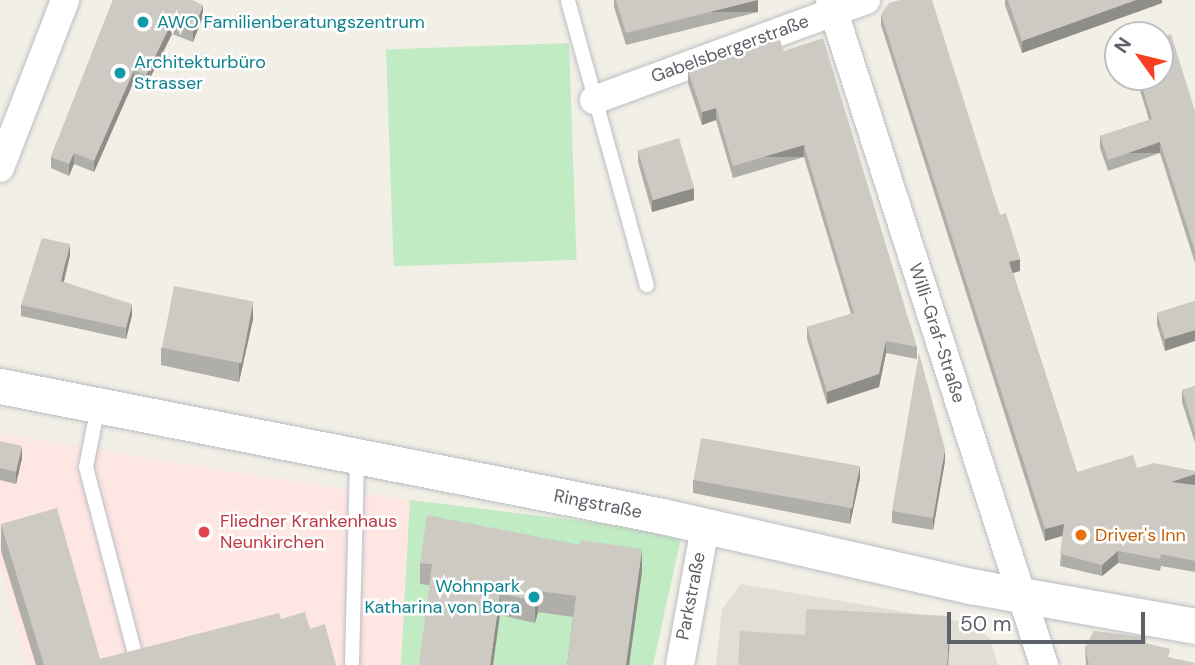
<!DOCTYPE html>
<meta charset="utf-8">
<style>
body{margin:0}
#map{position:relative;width:1195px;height:665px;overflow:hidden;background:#f1efe6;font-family:"DM Sans",sans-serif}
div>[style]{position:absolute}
.education>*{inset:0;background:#e1dfd5}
.medical>*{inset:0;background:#fee6e3}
.green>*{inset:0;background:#c1ebc3;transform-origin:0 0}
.roads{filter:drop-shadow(0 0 2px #bbbec3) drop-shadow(0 0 2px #bbbec3)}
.service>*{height:14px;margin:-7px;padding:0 7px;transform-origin:7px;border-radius:7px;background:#fff}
.minor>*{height:28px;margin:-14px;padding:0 14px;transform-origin:14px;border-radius:14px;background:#fff}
.tertiary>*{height:35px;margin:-17.5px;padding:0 17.5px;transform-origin:17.5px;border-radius:17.5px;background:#fff}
.wall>*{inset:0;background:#afaea8}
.shaded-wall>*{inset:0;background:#8f8d88;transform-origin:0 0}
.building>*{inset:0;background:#cccac3;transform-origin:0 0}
.dots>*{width:19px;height:19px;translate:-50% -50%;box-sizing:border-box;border:4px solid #fff;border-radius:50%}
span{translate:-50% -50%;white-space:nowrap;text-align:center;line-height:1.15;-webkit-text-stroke:5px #fff;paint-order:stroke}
.culture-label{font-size:18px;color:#0d838f}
.left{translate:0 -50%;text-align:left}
.right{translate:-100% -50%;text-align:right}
.street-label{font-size:18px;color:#5d6268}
.health-label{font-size:18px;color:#be3a42}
.food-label{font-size:18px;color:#c56008}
.north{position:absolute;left:1104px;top:21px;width:70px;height:70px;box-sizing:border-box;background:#fff;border:2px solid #bec0c3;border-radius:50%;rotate:304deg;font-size:19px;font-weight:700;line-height:28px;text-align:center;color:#5d6268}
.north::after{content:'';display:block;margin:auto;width:24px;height:32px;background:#fa3e23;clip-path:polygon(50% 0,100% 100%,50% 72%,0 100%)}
.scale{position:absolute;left:947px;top:612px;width:198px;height:32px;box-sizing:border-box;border:4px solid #5d6268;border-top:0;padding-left:9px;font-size:21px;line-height:24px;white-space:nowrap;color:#5d6268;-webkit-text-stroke:5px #fff;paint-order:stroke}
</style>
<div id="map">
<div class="education">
<i style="clip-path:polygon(741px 584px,958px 621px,990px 638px,998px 665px,716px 665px,722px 609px)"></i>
</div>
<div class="medical">
<i style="clip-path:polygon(0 434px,410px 500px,401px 665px,27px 665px,0 564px)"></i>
</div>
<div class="green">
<i style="left:569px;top:43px;width:217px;height:183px;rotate:88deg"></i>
<i style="clip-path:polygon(410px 500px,682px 533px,653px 665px,401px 665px)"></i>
</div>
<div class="roads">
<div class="service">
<i style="left:568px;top:1px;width:295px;rotate:74.5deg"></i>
<i style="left:98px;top:406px;width:62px;rotate:101.1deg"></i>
<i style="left:86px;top:467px;width:196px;rotate:75.3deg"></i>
<i style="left:352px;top:665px;width:208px;rotate:-88.6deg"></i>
</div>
<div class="minor">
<i style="left:830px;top:0;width:699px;rotate:72.16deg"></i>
<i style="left:594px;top:100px;width:290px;rotate:-20.2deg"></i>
<i style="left:0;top:168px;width:180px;rotate:-68.8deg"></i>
<i style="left:680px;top:665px;width:139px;rotate:-79.7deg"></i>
</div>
<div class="tertiary">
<i style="left:0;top:386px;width:675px;rotate:11.11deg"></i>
<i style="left:662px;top:516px;width:317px;rotate:12.8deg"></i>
<i style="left:971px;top:586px;width:228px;rotate:10.1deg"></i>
</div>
</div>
<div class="wall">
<i style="clip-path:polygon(113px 0,203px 16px,193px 42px,172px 34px,146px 86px,134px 81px,94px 172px,74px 164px,69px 176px,51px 168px,51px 157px)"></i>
<i style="clip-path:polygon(614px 0,758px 0,758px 12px,626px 45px,614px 7px)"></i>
<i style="clip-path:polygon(1005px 0,1162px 0,1162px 3px,1022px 53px,1005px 5px)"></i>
<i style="clip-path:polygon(881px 14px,1000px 215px,1020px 271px,1013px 273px,1077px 472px,1137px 468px,1195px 471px,1195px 572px,1161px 566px,1160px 571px,1118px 563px,1102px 576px,1060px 566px,1063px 536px,1045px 541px,881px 25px)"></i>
<i style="clip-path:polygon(784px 51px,917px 347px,917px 359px,886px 353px,879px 387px,827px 404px,807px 339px,807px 327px,851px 314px,804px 157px,733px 178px,716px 120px,702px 125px,688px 83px,688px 71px)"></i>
<i style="clip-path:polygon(1136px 77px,1160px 77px,1195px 111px,1195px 263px,1160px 153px,1108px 171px,1100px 148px,1100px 136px,1149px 120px)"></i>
<i style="clip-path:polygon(638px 150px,694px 200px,652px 212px,638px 162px)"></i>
<i style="clip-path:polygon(70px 255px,64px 282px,132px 315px,126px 339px,21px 316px,21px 305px)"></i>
<i style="clip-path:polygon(1195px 301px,1165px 351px,1157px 325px,1157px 313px)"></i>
<i style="clip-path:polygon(253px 319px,239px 382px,161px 365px,161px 348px)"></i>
<i style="clip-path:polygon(1195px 386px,1195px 443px,1182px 402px,1182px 390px)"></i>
<i style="clip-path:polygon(0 441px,22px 458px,16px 484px,0 480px)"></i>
<i style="clip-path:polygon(945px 461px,933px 530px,892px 523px,892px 511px)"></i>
<i style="clip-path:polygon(860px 478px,850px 524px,693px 493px,693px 480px)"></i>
<i style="clip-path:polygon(1px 524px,100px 659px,281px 619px,310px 629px,336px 665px,36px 665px,1px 551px)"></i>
<i style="clip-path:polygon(420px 563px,642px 571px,629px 665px,567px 665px,573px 617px,538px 612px,535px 623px,500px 615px,429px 585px,420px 584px)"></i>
<i style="clip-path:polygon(1147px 644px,1170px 658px,1195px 665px,1086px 665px,1085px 647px)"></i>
</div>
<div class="shaded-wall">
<i style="left:758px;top:0;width:12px;height:136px;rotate:90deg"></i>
<i style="clip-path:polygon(1136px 0,1162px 0,1162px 3px,1022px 53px,1022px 41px)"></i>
<i style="clip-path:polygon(203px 5px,203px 16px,193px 42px,193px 31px)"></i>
<i style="clip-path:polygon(172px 22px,172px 34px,146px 86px,146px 75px)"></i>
<i style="clip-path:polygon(134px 70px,134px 81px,94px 172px,94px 161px)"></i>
<i style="clip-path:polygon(716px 108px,716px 120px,702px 125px,702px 112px)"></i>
<i style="left:1160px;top:142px;width:11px;height:55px;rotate:90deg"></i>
<i style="left:804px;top:145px;width:12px;height:74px;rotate:90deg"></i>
<i style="clip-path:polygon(74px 153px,74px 164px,69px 176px,69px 164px)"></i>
<i style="clip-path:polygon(694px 188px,694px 200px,652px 212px,652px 200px)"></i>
<i style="clip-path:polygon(70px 244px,70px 255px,61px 292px,61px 281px)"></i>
<i style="clip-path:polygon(1020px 259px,1020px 271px,1009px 274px,1009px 262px)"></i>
<i style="clip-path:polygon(253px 302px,253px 319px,239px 382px,239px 365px)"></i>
<i style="clip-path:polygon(132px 304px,132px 315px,126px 339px,126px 328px)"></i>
<i style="clip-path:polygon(1195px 330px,1195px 341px,1165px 351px,1165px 339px)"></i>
<i style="clip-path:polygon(886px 341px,886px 353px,879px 387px,827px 404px,827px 392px)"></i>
<i style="clip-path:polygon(22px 446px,22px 458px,16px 484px,16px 472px)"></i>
<i style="clip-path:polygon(945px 449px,945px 461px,933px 530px,933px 518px)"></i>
<i style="clip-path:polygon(860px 466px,860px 478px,850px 524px,850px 511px)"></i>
<i style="clip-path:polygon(1195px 474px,1195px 486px,1171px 482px)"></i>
<i style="clip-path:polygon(1064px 524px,1064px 535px,1045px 541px,1045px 529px)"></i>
<i style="clip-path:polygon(642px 549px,642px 571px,629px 665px,626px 665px)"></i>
<i style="clip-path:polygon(1118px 551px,1118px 563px,1102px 576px,1102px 565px)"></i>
<i style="clip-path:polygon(538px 591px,538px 612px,535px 623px,535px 601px)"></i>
<i style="clip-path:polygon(500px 593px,500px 615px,493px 665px,490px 665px)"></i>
<i style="clip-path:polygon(950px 616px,950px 638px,948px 665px,947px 665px)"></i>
</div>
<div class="building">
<i style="clip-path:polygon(113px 0,192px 0,203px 5px,193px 31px,172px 22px,146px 75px,134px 70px,94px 161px,74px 153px,69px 164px,51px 157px)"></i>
<i style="clip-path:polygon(616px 0,758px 0,626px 33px)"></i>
<i style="clip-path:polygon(900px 0,932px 0,1000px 215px,1006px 213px,1020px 259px,1009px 262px,1077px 472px,1133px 455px,1137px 468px,1154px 463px,1195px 471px,1195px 474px,1171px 482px,1195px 485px,1195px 561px,1161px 554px,1160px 559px,1118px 551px,1102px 565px,1060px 554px,1064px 524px,1045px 529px,881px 14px,889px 3px)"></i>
<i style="clip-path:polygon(1008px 0,1136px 0,1022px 41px)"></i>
<i style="clip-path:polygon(1171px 34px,1195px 111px,1195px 251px,1160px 142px,1108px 160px,1100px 136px,1152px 119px,1139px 77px,1160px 77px,1160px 38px)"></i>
<i style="clip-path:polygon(779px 38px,784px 51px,823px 38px,917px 347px,886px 341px,879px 374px,827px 392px,807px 327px,854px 313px,804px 145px,733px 166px,716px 108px,702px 112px,688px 71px)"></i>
<i style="left:679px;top:138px;width:52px;height:43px;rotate:73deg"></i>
<i style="clip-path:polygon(42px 238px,70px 244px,61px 281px,132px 304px,126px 328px,21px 305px)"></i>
<i style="left:174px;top:286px;width:81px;height:63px;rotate:11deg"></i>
<i style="clip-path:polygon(1195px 301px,1195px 330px,1165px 339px,1157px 313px)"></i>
<i style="clip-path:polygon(919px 353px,945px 449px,933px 518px,892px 511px)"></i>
<i style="clip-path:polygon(1195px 386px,1195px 432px,1182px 390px)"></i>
<i style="left:701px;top:438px;width:161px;height:43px;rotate:10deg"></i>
<i style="clip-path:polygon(0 441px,22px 446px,16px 472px,0 468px)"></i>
<i style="clip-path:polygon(57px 508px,100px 659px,279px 613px,281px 619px,305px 612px,310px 629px,325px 624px,336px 665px,44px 665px,1px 524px)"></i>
<i style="clip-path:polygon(427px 515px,580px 545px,581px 540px,642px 549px,626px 665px,567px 665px,576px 596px,538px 591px,535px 601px,500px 593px,490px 665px,419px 665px,432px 564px,420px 563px)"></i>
<i style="clip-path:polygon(806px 609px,950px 616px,947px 665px,738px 665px,740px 631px,805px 635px)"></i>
<i style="clip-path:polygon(1094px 631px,1147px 637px,1146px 643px,1170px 649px,1168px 657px,1195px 663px,1195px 665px,1089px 665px,1085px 647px)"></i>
</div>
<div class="dots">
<i style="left:143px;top:22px;background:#0f9aa8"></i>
<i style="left:120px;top:73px;background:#0f9aa8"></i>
<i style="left:204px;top:532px;background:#e0444e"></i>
<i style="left:1081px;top:535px;background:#e8710a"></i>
<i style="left:534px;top:597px;background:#0f9aa8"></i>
</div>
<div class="culture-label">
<span class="left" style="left:157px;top:22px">AWO Familienberatungszentrum</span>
<span class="left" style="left:134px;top:73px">Architekturbüro<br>Strasser</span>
<span class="right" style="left:520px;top:597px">Wohnpark<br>Katharina von Bora</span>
</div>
<div class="street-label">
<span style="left:730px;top:49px;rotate:-20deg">Gabelsbergerstraße</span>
<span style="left:937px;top:333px;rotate:72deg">Willi-Graf-Straße</span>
<span style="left:598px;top:504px;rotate:11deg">Ringstraße</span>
<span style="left:691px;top:596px;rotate:-79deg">Parkstraße</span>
</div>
<div class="health-label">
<span class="left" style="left:220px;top:532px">Fliedner Krankenhaus<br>Neunkirchen</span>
</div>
<div class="food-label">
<span class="left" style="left:1095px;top:535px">Driver's Inn</span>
</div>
<div class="north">N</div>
<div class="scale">50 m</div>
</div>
